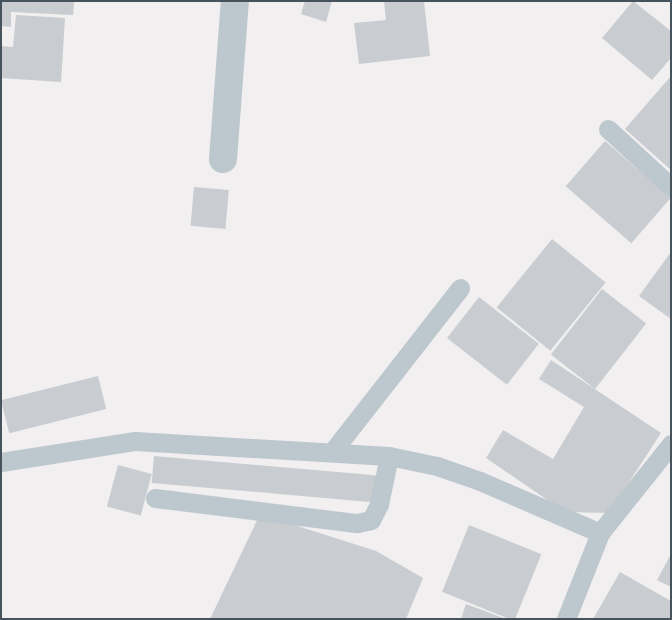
<!DOCTYPE html>
<style>
body{margin:0}
#map{position:relative;width:672px;height:620px;overflow:hidden;background:#f1efef;font-family:Helvetica,sans-serif}
div>[style]{position:absolute}
.building>*{inset:0;background:#c9ccd1;transform-origin:0 0}
.service>*{height:19px;margin:-9.5px;padding:0 9.5px;transform-origin:9.5px;border-radius:9.5px;background:#bdc7ce}
.minor>*{height:28px;margin:-14px;padding:0 14px;transform-origin:14px;border-radius:14px;background:#bdc7ce}
span{translate:-50% -50%;white-space:nowrap;text-align:center;line-height:1.15;-webkit-text-stroke:4px #fff;paint-order:stroke}
.frame{position:absolute;inset:0;border:2px solid #47535c;pointer-events:none}
</style>
<div id="map">
<div class="building">
<i style="clip-path:polygon(1px 1px,74px 1px,73px 15px,11px 12px,11px 27px,1px 26px)"></i>
<i style="clip-path:polygon(305px 1px,332px 1px,326px 22px,301px 14px)"></i>
<i style="clip-path:polygon(384px 1px,424px 1px,430px 56px,359px 64px,354px 23px,386px 20px)"></i>
<i style="clip-path:polygon(633px 1px,671px 31px,671px 58px,652px 80px,602px 38px)"></i>
<i style="clip-path:polygon(16px 15px,65px 18px,61px 82px,1px 78px,1px 46px,13px 47px)"></i>
<i style="clip-path:polygon(671px 76px,671px 170px,625px 129px)"></i>
<i style="left:605px;top:141px;width:87px;height:60px;rotate:41deg"></i>
<i style="left:194px;top:187px;width:35px;height:39px;rotate:5deg"></i>
<i style="left:552px;top:239px;width:69px;height:88px;rotate:39deg"></i>
<i style="clip-path:polygon(671px 252px,671px 319px,639px 296px)"></i>
<i style="left:602px;top:289px;width:56px;height:83px;rotate:38deg"></i>
<i style="left:479px;top:297px;width:76px;height:52px;rotate:38deg"></i>
<i style="clip-path:polygon(551px 360px,661px 433px,609px 513px,565px 512px,486px 458px,503px 430px,553px 459px,584px 407px,539px 379px)"></i>
<i style="left:98px;top:376px;width:34px;height:100px;rotate:76deg"></i>
<i style="left:154px;top:456px;width:230px;height:27px;rotate:5deg"></i>
<i style="left:118px;top:465px;width:35px;height:43px;rotate:15deg"></i>
<i style="clip-path:polygon(260px 514px,376px 551px,423px 578px,406px 619px,210px 619px)"></i>
<i style="left:469px;top:525px;width:78px;height:72px;rotate:22deg"></i>
<i style="clip-path:polygon(671px 554px,671px 587px,657px 580px)"></i>
<i style="clip-path:polygon(620px 572px,671px 601px,671px 619px,593px 619px)"></i>
<i style="clip-path:polygon(466px 604px,506px 619px,461px 619px)"></i>
</div>
<div class="service">
<i style="left:608px;top:129px;width:86px;rotate:42.6deg"></i>
<i style="left:332px;top:452px;width:208px;rotate:-52deg"></i>
<i style="left:1px;top:462px;width:136px;rotate:-8.9deg"></i>
<i style="left:135px;top:441px;width:254px;rotate:3.4deg"></i>
<i style="left:389px;top:456px;width:49px;rotate:11.8deg"></i>
<i style="left:437px;top:466px;width:46px;rotate:19.2deg"></i>
<i style="left:480px;top:481px;width:131px;rotate:23.4deg"></i>
<i style="left:155px;top:498px;width:204px;rotate:7.1deg"></i>
<i style="left:357px;top:523px;width:14px;rotate:-12deg"></i>
<i style="left:371px;top:520px;width:18px;rotate:-63deg"></i>
<i style="left:379px;top:504px;width:49px;rotate:-78.2deg"></i>
<i style="left:566px;top:619px;width:92px;rotate:-68.4deg"></i>
<i style="left:600px;top:533px;width:114px;rotate:-51.4deg"></i>
</div>
<div class="minor">
<i style="left:223px;top:159px;width:158px;rotate:-85.7deg"></i>
</div>
<div class="frame"></div>
</div>
